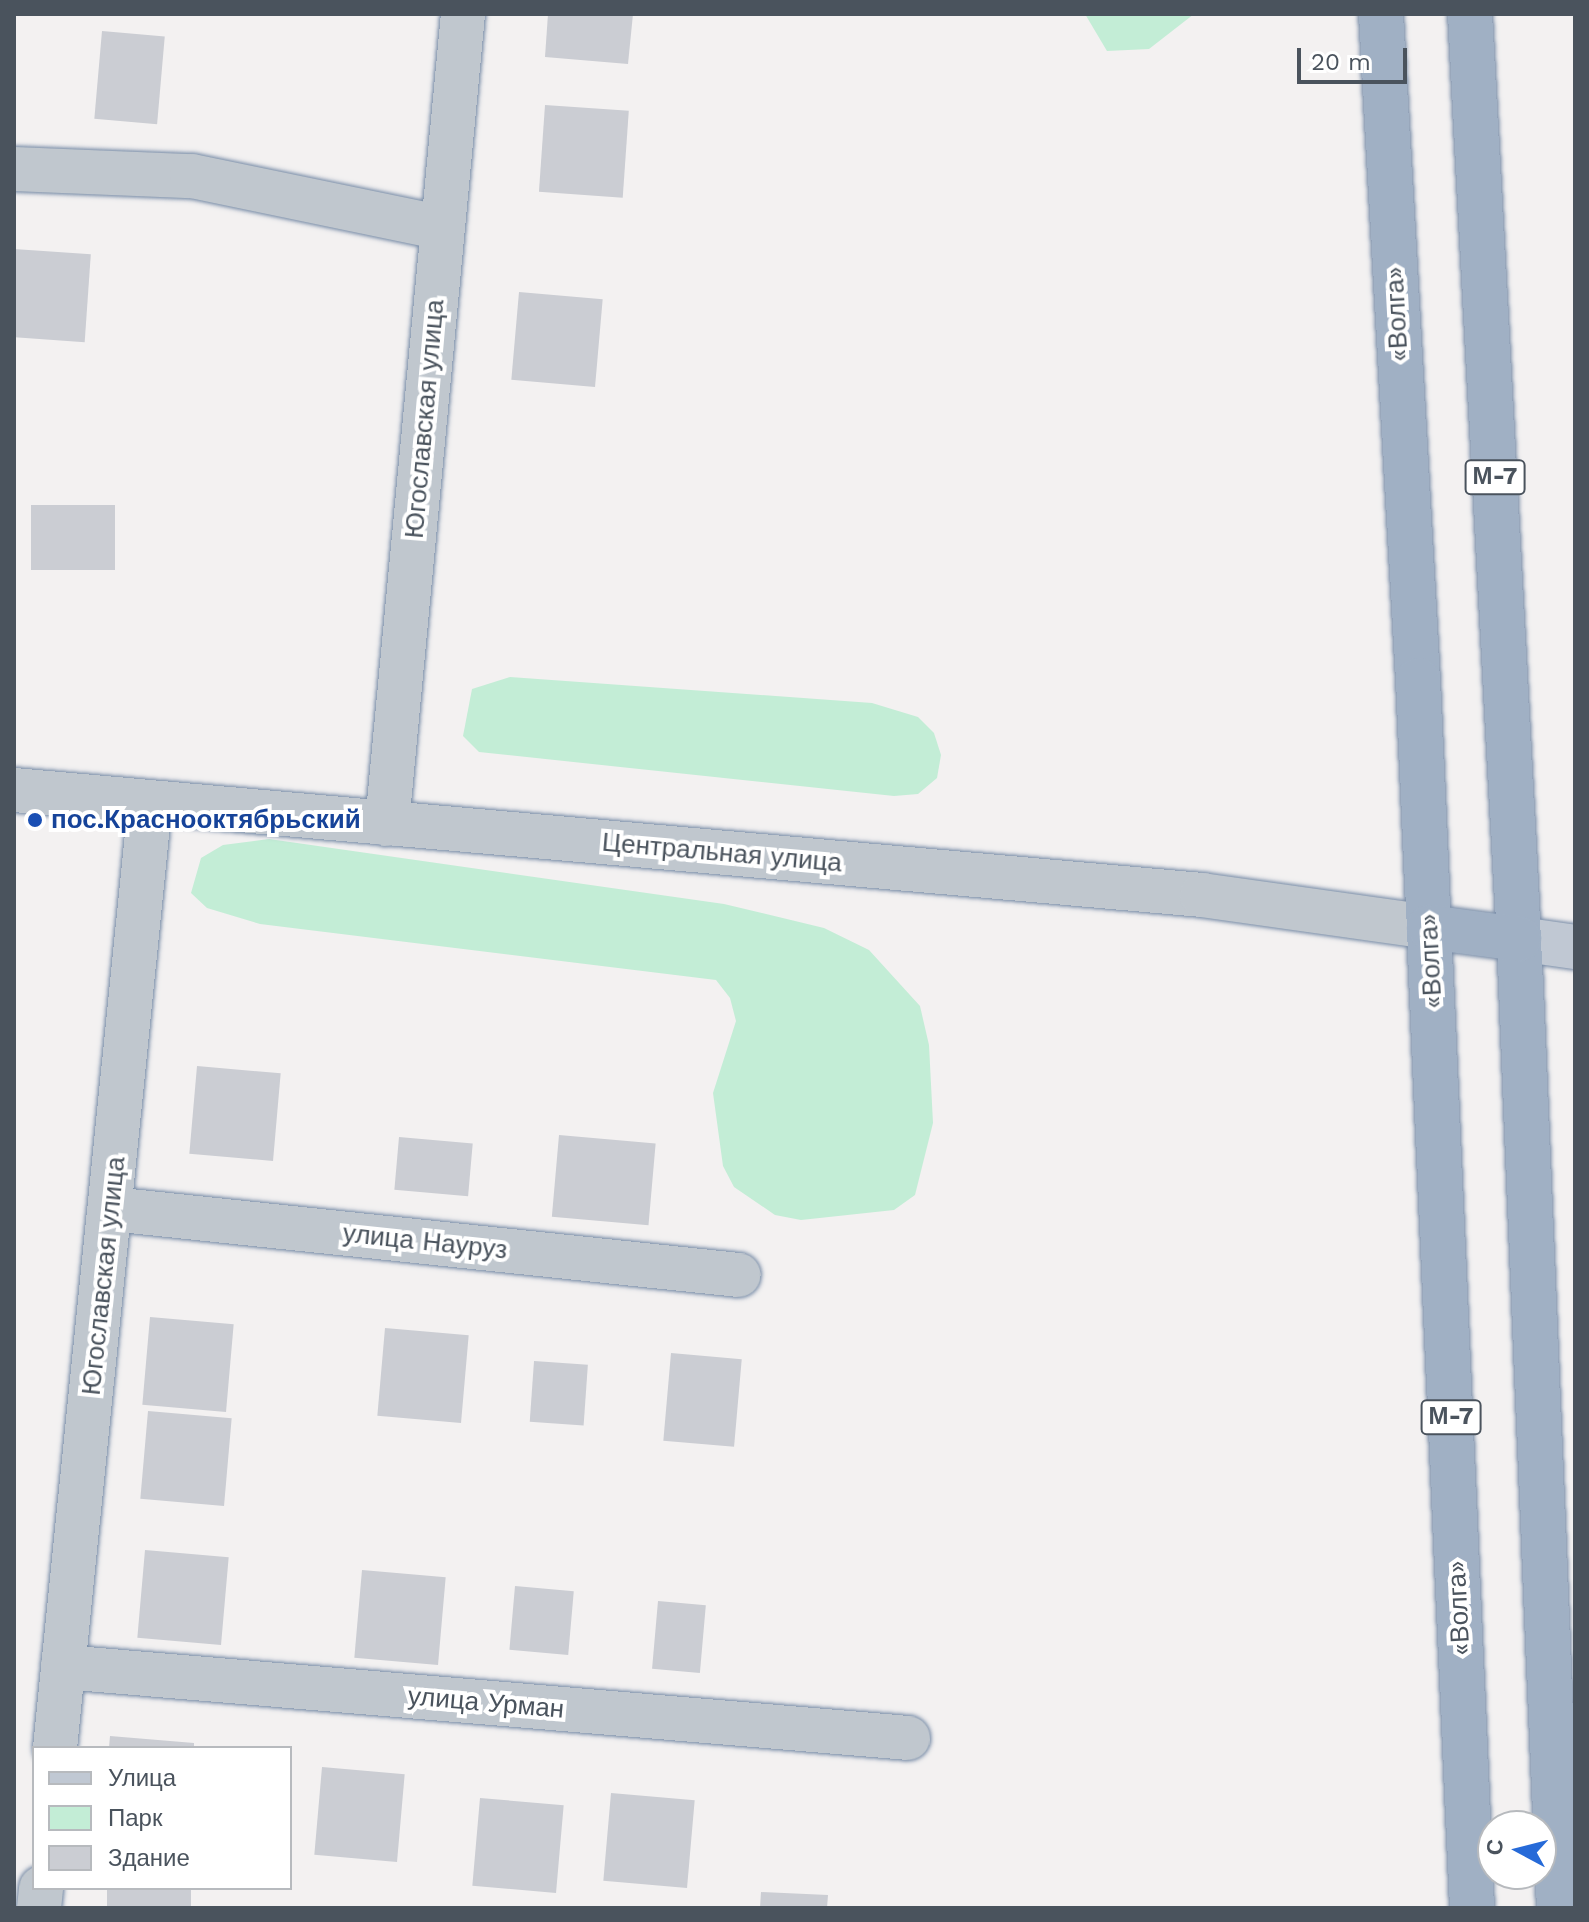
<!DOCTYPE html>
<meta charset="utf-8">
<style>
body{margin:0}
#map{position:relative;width:1589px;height:1922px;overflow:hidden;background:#f3f1f1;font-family:"Work Sans",sans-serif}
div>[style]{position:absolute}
.green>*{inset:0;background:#c3edd6}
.building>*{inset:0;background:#cbcdd3;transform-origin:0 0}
.roads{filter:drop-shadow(0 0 2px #788ca7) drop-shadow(0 0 2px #788ca7)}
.minor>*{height:44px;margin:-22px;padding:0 22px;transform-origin:22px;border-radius:22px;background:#c0c7ce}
.tertiary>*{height:44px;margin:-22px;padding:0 22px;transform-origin:22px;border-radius:22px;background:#c0c7ce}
.secondary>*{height:44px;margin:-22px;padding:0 22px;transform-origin:22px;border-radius:22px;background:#c0c8d3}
.trunk>*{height:44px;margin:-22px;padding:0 22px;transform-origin:22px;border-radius:22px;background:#a0b0c4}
.dots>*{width:22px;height:22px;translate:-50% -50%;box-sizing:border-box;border:4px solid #fff;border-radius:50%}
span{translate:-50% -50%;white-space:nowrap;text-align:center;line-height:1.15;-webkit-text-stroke:8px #fff;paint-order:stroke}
.shield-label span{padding:2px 6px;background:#fff;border:2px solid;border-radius:6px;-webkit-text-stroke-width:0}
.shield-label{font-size:24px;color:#4a535d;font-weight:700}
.street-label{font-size:26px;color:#4a535d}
.transit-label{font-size:26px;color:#164399;font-weight:700}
.left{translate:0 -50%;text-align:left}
.frame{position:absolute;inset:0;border:16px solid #4a535d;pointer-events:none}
.legend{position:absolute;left:32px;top:1746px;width:260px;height:144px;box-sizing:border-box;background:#fff;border:2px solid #b7babe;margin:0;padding:10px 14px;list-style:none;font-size:24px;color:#4a535d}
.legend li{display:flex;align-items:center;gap:16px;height:40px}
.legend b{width:40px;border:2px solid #b7babe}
.north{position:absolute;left:1477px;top:1810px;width:80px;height:80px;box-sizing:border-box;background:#fff;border:2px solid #b7babe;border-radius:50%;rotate:277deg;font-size:22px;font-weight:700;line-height:32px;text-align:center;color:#4a535d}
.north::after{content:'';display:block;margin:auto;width:28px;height:36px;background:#266ad8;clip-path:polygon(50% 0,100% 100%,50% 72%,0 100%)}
.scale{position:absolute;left:1297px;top:48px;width:110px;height:36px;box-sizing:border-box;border:4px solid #4a535d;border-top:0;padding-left:10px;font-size:24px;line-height:28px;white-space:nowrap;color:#4a535d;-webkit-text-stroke:6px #fff;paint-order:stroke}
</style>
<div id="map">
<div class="green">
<i style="clip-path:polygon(1085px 14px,1194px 14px,1149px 49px,1107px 51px)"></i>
<i style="clip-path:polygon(510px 677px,872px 703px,918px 717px,934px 733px,941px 755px,937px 778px,918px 794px,894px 796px,479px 752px,463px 736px,472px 689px)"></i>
<i style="clip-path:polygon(269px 839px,724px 904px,824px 928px,869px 950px,920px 1006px,929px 1045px,933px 1123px,915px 1195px,894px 1210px,801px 1220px,775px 1215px,734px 1187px,723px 1166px,713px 1093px,736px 1021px,730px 998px,716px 980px,260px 924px,207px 908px,191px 893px,201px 858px,223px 845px)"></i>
</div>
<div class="building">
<i style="clip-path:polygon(548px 14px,633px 14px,628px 64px,545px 57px)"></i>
<i style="left:102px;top:31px;width:63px;height:88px;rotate:5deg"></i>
<i style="left:545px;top:105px;width:84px;height:87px;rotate:4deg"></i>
<i style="left:14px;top:249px;width:77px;height:88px;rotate:4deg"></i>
<i style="left:519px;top:292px;width:84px;height:88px;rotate:5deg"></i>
<i style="left:31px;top:505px;width:84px;height:65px"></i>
<i style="left:197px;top:1066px;width:84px;height:88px;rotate:5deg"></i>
<i style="left:559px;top:1135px;width:97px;height:82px;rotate:5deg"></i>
<i style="left:399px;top:1137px;width:74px;height:53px;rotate:5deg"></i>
<i style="left:150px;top:1317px;width:84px;height:88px;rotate:5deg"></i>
<i style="left:385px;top:1328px;width:84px;height:88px;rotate:5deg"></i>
<i style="left:671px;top:1353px;width:71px;height:88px;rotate:5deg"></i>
<i style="left:534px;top:1361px;width:54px;height:61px;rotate:4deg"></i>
<i style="left:148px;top:1411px;width:84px;height:88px;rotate:5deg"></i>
<i style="left:145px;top:1550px;width:84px;height:88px;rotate:5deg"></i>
<i style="left:362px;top:1570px;width:84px;height:88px;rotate:5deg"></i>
<i style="left:515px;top:1586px;width:59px;height:64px;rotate:5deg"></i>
<i style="left:658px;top:1601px;width:48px;height:68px;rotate:5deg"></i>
<i style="clip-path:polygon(110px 1736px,194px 1743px,194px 1748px,109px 1748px)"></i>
<i style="left:322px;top:1767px;width:83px;height:88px;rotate:5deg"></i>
<i style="left:611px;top:1793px;width:84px;height:88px;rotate:5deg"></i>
<i style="left:480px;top:1798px;width:84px;height:88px;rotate:5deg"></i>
<i style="left:107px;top:1888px;width:84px;height:20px"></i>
<i style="clip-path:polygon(761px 1892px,828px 1895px,827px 1908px,760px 1908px)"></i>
</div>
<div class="roads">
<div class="minor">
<i style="left:14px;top:169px;width:178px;rotate:2.3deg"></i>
<i style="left:192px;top:176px;width:256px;rotate:11.7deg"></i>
<i style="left:387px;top:824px;width:814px;rotate:-84.64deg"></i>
<i style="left:111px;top:1209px;width:631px;rotate:6deg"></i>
<i style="left:63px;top:1667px;width:848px;rotate:4.8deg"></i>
<i style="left:55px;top:1748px;width:949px;rotate:-84.25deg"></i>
<i style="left:39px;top:1908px;width:20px;rotate:-84deg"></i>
</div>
<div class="tertiary">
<i style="left:14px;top:790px;width:1193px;rotate:5.05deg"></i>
<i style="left:1202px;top:895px;width:229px;rotate:8deg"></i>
</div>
<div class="secondary">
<i style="left:1519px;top:939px;width:57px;rotate:8.1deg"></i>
</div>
<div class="trunk">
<i style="left:1381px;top:14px;width:667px;rotate:86.82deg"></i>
<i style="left:1418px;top:680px;width:1229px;rotate:87.48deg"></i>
<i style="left:1470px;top:14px;width:926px;rotate:86.97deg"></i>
<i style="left:1519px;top:939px;width:970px;rotate:87.64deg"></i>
<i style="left:1429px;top:927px;width:91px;rotate:7.6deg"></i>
</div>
</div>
<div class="dots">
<i style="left:35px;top:820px;background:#1a4fb4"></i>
</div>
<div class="shield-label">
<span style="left:1495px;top:477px">М-7</span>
<span style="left:1451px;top:1417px">М-7</span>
</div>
<div class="street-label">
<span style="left:1397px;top:314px;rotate:-93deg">«Волга»</span>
<span style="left:425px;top:419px;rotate:-85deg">Югославская улица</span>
<span style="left:722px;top:853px;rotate:5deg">Центральная улица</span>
<span style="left:1431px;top:961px;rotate:-93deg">«Волга»</span>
<span style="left:425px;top:1242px;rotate:6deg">улица Науруз</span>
<span style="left:104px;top:1276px;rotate:-84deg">Югославская улица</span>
<span style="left:1459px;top:1608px;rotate:-93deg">«Волга»</span>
<span style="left:486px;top:1703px;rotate:5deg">улица Урман</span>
</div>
<div class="transit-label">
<span class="left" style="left:51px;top:820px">пос.Краснооктябрьский</span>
</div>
<div class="frame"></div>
<ul class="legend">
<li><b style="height:10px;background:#c0c8d3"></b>Улица</li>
<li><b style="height:22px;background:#c3edd6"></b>Парк</li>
<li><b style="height:22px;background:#cbcdd3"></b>Здание</li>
</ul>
<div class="north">С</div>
<div class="scale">20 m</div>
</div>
